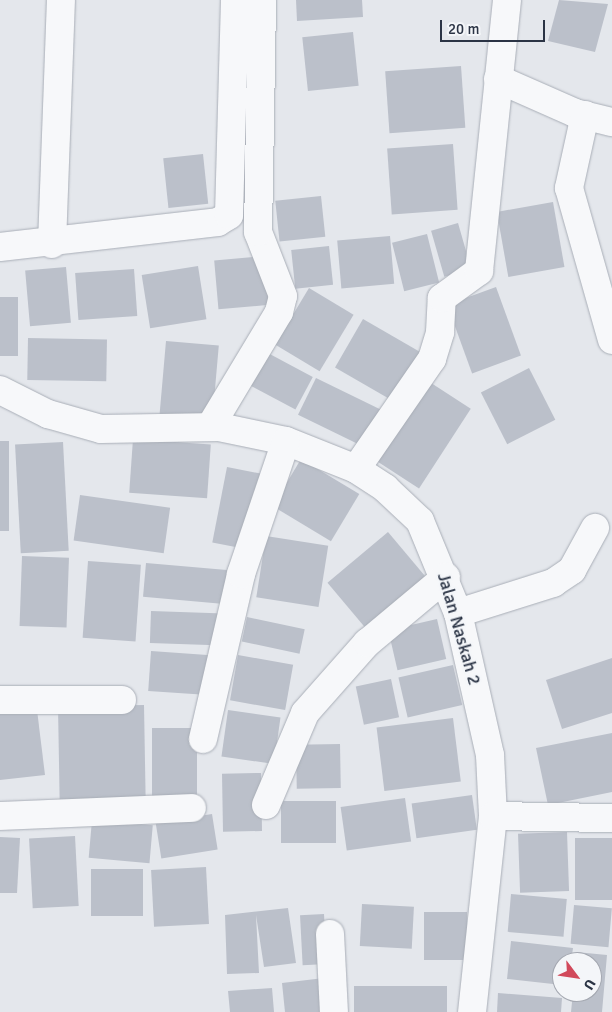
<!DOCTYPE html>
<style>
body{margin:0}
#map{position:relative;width:612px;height:1012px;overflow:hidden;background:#e4e7ec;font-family:Signika,sans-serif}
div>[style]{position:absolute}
.building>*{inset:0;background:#bbc0ca;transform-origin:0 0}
.roads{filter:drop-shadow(0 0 1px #a9aeb7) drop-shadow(0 0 1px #a9aeb7)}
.minor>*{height:28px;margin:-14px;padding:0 14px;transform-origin:14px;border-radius:14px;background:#f7f8fa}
span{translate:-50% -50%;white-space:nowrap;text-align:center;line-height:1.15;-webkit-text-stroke:4.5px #f4f6f9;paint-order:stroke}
.street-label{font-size:18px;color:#2b3445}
.north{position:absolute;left:552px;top:952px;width:50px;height:50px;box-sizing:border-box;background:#f4f6f9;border:1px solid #a4a8b1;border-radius:50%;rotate:121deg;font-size:14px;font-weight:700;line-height:20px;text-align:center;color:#2b3445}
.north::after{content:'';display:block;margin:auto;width:18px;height:22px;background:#d1495b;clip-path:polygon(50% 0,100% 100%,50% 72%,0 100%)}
.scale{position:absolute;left:440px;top:20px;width:105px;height:22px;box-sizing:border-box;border:2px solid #2b3445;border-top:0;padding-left:6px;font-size:15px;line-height:18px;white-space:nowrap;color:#2b3445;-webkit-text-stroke:4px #f4f6f9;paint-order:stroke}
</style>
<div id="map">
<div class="building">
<i style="clip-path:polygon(296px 0,362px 0,363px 17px,297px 21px)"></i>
<i style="clip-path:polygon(559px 0,608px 4px,595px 52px,548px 41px)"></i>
<i style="left:353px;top:32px;width:54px;height:51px;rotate:84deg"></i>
<i style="left:461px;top:66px;width:62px;height:76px;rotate:86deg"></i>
<i style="left:453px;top:144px;width:66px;height:66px;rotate:86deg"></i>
<i style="left:203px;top:154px;width:50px;height:40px;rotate:84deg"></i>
<i style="left:321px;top:196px;width:41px;height:46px;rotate:84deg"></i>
<i style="left:553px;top:202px;width:66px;height:57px;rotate:80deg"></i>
<i style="left:458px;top:223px;width:48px;height:28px;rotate:74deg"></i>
<i style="left:427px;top:234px;width:50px;height:36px;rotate:76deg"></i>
<i style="left:390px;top:236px;width:48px;height:53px;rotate:85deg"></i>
<i style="left:329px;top:246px;width:39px;height:38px;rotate:84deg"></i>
<i style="left:265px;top:256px;width:49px;height:51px;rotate:85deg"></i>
<i style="left:198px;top:266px;width:54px;height:57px;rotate:81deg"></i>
<i style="left:66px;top:267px;width:56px;height:41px;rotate:85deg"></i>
<i style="left:134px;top:269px;width:47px;height:59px;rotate:86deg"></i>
<i style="left:496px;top:287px;width:73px;height:52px;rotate:70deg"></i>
<i style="left:309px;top:288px;width:52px;height:66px;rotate:31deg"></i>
<i style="left:0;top:297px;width:18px;height:59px"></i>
<i style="left:363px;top:319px;width:73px;height:56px;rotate:30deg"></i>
<i style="left:28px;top:338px;width:79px;height:42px;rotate:1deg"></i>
<i style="left:166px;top:341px;width:53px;height:73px;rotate:5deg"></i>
<i style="left:266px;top:352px;width:53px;height:37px;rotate:28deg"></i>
<i style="left:529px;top:368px;width:58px;height:54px;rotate:63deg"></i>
<i style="left:316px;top:378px;width:77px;height:41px;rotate:26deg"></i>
<i style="left:428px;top:381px;width:51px;height:95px;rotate:33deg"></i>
<i style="left:133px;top:439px;width:78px;height:54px;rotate:4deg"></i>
<i style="left:0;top:441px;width:9px;height:90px"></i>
<i style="left:63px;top:442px;width:109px;height:48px;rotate:87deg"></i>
<i style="left:301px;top:459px;width:68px;height:55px;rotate:31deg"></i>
<i style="left:227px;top:467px;width:38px;height:77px;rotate:11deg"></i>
<i style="left:80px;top:495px;width:91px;height:46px;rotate:8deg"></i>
<i style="left:388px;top:532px;width:67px;height:79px;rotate:50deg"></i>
<i style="left:266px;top:536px;width:63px;height:62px;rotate:9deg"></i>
<i style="left:22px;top:556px;width:47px;height:70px;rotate:2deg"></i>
<i style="left:88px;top:561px;width:53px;height:77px;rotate:4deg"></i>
<i style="left:146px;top:563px;width:87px;height:34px;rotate:5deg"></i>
<i style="left:151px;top:611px;width:73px;height:32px;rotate:2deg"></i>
<i style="left:247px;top:617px;width:59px;height:25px;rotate:12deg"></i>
<i style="left:437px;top:619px;width:41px;height:50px;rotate:77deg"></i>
<i style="left:151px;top:651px;width:60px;height:40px;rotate:4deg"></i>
<i style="left:238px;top:655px;width:56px;height:46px;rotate:10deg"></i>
<i style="clip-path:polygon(612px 658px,612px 713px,562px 729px,546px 680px)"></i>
<i style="left:453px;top:665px;width:41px;height:56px;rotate:77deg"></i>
<i style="left:391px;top:679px;width:39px;height:36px;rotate:78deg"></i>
<i style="left:144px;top:705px;width:93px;height:86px;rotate:89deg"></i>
<i style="clip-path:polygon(37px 710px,45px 775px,0 780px,0 714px)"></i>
<i style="left:228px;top:710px;width:53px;height:47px;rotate:8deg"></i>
<i style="left:453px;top:718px;width:64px;height:77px;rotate:83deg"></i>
<i style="left:197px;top:728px;width:73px;height:45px;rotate:90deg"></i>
<i style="clip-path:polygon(612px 733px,612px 792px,548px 805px,536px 748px)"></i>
<i style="left:340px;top:744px;width:44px;height:44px;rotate:89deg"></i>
<i style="left:261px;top:773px;width:58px;height:39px;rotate:89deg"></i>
<i style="left:472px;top:795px;width:35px;height:61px;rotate:82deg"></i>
<i style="left:405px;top:798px;width:44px;height:65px;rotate:82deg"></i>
<i style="left:281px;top:801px;width:55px;height:42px"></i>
<i style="left:212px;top:814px;width:36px;height:57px;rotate:81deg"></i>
<i style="left:92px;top:820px;width:61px;height:38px;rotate:5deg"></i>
<i style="left:567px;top:832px;width:59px;height:49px;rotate:88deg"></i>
<i style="left:75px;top:836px;width:70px;height:46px;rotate:87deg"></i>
<i style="clip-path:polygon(0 837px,20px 838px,17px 893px,0 893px)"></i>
<i style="left:575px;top:838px;width:37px;height:62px"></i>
<i style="left:206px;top:867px;width:57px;height:55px;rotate:87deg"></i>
<i style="left:91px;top:869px;width:52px;height:47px"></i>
<i style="left:511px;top:894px;width:56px;height:38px;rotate:5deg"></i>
<i style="left:362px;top:904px;width:52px;height:42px;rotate:3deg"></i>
<i style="left:574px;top:905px;width:38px;height:39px;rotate:5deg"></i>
<i style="clip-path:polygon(288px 908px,296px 963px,264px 967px,256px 915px,259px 973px,227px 974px,225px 915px)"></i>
<i style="left:467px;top:912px;width:48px;height:43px;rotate:90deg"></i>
<i style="left:324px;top:914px;width:50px;height:24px;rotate:87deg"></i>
<i style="clip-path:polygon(511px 941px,573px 948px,571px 962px,562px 962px,562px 985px,507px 979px)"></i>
<i style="clip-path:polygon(576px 952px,607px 955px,602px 1012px,571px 1012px,573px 992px,592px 992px,592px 962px,576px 962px)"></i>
<i style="clip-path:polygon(324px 978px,329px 1012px,285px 1012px,282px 983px)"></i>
<i style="left:354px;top:986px;width:93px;height:26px"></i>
<i style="clip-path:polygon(272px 988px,274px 1012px,230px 1012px,228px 991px)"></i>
<i style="clip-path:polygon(498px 993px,562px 998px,561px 1012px,497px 1012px)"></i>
</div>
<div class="roads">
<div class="minor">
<i style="left:498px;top:79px;width:84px;rotate:23.8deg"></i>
<i style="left:575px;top:113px;width:38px;rotate:14deg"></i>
<i style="left:585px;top:115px;width:75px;rotate:102.4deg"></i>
<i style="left:569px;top:188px;width:158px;rotate:74.2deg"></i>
<i style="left:52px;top:244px;width:244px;rotate:-87.9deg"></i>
<i style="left:0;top:247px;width:219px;rotate:-6.5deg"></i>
<i style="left:218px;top:222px;width:13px;rotate:-32deg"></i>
<i style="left:229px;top:215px;width:215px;rotate:-88.4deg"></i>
<i style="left:0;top:390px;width:54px;rotate:26.6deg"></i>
<i style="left:48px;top:414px;width:55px;rotate:15.8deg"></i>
<i style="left:101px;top:429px;width:118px;rotate:-1deg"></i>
<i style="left:219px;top:427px;width:68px;rotate:11.8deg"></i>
<i style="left:286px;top:441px;width:75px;rotate:21.8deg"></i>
<i style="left:356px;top:469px;width:35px;rotate:33deg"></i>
<i style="left:385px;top:488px;width:48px;rotate:43.3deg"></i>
<i style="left:420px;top:521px;width:100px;rotate:67.6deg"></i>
<i style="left:458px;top:613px;width:146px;rotate:77.3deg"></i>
<i style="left:490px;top:755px;width:61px;rotate:87.2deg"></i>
<i style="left:493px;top:816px;width:197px;rotate:96.1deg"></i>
<i style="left:210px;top:427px;width:134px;rotate:-59deg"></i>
<i style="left:279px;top:312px;width:16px;rotate:-76deg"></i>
<i style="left:283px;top:296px;width:69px;rotate:-111.3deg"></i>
<i style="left:258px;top:232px;width:232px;rotate:-89deg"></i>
<i style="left:356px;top:469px;width:134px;rotate:-55.4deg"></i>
<i style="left:432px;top:359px;width:28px;rotate:-73deg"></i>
<i style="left:440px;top:332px;width:34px;rotate:-87deg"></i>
<i style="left:442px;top:298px;width:46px;rotate:-36.1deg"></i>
<i style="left:479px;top:271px;width:272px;rotate:-84.1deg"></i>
<i style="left:458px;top:613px;width:100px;rotate:-17.5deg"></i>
<i style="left:553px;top:583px;width:23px;rotate:-34deg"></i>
<i style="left:572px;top:570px;width:48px;rotate:-61.3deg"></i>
<i style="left:0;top:700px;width:122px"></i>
<i style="left:203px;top:739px;width:169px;rotate:-77deg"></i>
<i style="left:241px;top:574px;width:140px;rotate:-71.3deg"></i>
<i style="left:266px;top:805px;width:100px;rotate:-67deg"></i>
<i style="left:305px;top:713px;width:94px;rotate:-48.5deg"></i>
<i style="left:367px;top:643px;width:103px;rotate:-39.9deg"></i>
<i style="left:0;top:816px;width:192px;rotate:-2.4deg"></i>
<i style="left:493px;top:816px;width:119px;rotate:1deg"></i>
<i style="left:330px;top:934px;width:78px;rotate:87.1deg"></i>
</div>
</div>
<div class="street-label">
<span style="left:459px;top:629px;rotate:74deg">Jalan Naskah 2</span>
</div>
<div class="north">U</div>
<div class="scale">20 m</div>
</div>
